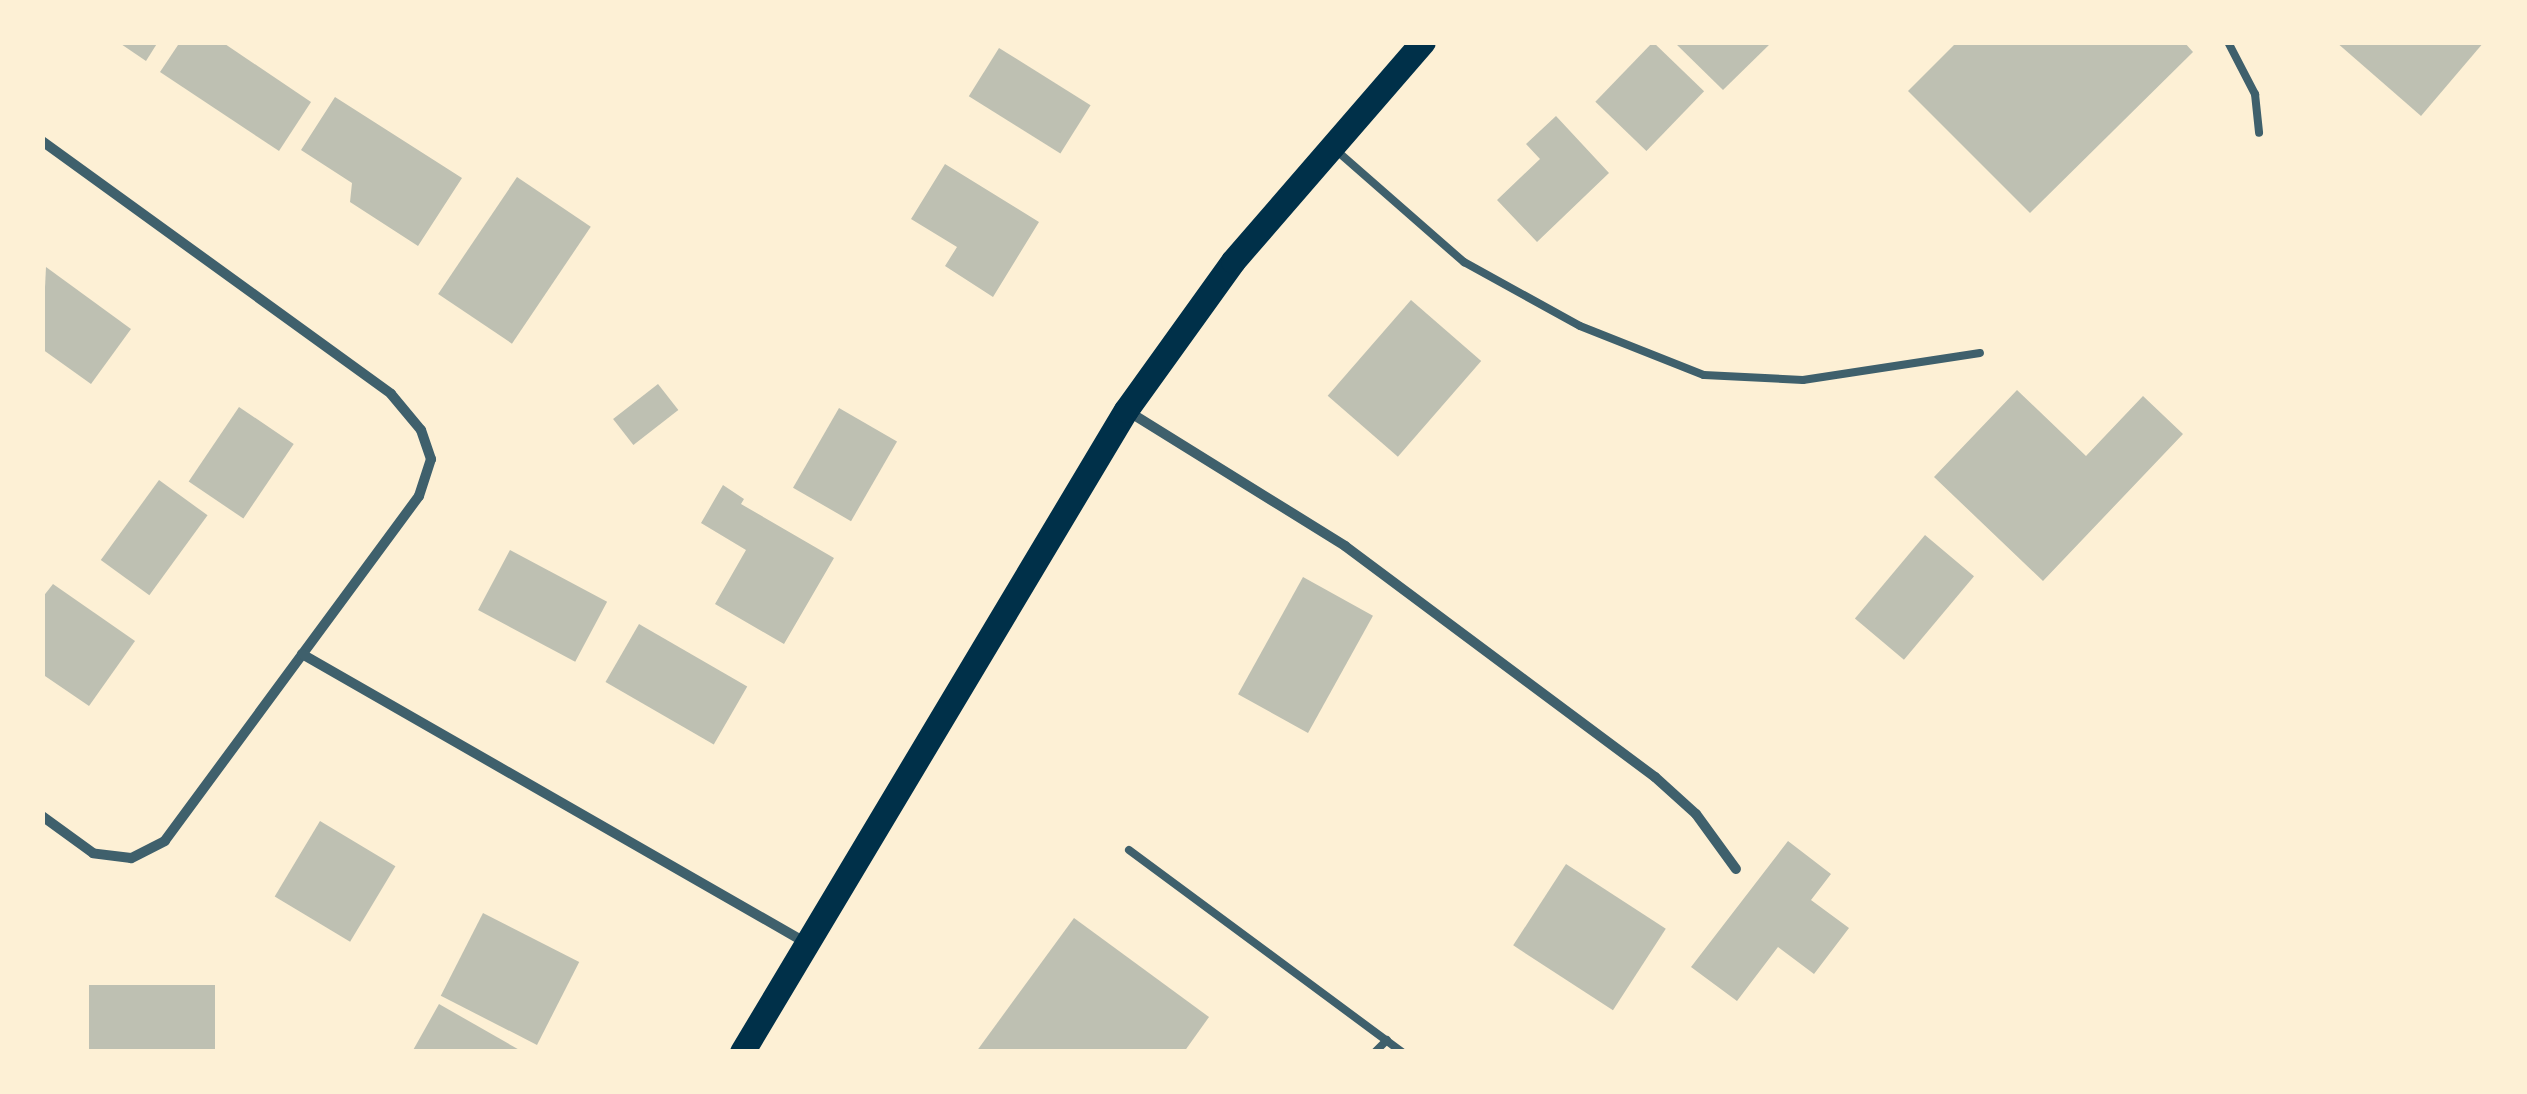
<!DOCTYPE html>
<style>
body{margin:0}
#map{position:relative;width:2527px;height:1094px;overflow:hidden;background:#fdf0d5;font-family:"Fira Sans",sans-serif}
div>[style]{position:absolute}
.building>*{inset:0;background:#bec0b2;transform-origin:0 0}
.service>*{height:8px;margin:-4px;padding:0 4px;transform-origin:4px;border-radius:4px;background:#3f606c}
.minor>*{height:10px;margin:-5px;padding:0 5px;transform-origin:5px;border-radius:5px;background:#3f606c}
.primary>*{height:25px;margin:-12.5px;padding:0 12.5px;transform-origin:12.5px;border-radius:12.5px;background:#003049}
span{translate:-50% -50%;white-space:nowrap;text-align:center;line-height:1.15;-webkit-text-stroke:10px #fdf0d5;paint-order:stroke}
.frame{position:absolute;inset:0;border:45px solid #fdf0d5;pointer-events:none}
</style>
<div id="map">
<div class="building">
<i style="clip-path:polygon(118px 42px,158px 42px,146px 61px)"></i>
<i style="clip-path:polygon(180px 42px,222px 42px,311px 102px,279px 151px,160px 72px)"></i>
<i style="left:1653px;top:42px;width:71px;height:83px;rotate:44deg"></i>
<i style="clip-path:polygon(1674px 42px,1772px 42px,1723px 90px)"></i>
<i style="clip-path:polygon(1957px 42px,2184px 42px,2193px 52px,2030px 213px,1908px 91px)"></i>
<i style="clip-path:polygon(2336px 42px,2484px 42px,2421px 116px)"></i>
<i style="left:999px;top:48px;width:108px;height:57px;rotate:32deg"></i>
<i style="clip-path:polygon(335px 97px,462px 178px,418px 246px,350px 202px,352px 183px,301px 150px)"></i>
<i style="clip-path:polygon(1556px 116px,1609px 173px,1537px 242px,1497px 200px,1540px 159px,1526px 144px)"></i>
<i style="clip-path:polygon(945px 164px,1039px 222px,993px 297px,945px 266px,957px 247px,911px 219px)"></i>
<i style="left:517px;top:177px;width:89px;height:141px;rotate:34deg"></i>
<i style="clip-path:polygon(46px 267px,131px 329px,91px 384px,42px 349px)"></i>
<i style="left:1411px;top:300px;width:93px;height:127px;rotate:41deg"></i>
<i style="left:658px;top:384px;width:33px;height:57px;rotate:52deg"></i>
<i style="clip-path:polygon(2017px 390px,2086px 456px,2143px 396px,2183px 434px,2043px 581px,1934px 477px)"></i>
<i style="left:239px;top:407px;width:66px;height:90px;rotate:34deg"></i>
<i style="left:839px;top:408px;width:67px;height:92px;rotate:30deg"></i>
<i style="left:159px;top:480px;width:60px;height:99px;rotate:36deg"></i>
<i style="clip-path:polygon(723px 485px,744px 499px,741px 504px,834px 558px,784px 644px,715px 604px,746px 550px,701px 523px)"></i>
<i style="left:1925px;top:535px;width:64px;height:109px;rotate:40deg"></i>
<i style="left:510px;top:550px;width:110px;height:68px;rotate:28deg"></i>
<i style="left:1303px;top:577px;width:80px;height:134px;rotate:29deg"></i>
<i style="clip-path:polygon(53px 584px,135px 641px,89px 706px,42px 674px,42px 598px)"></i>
<i style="left:639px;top:624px;width:125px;height:67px;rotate:30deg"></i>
<i style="left:320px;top:821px;width:88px;height:88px;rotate:31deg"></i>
<i style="clip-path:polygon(1788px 841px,1831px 874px,1811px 900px,1849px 928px,1814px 974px,1778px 947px,1737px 1001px,1691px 967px)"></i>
<i style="left:1566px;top:864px;width:119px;height:97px;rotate:33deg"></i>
<i style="left:483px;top:913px;width:108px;height:93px;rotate:27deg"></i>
<i style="clip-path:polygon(1074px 918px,1209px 1017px,1184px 1052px,976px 1052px)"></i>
<i style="left:89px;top:985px;width:126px;height:67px"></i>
<i style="clip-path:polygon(439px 1004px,523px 1052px,412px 1052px)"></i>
</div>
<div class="service">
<i style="left:2228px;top:42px;width:59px;rotate:62.6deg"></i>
<i style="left:2255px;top:94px;width:39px;rotate:84deg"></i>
<i style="left:1337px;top:151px;width:169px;rotate:41.2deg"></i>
<i style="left:1464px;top:262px;width:132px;rotate:28.9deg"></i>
<i style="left:1580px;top:326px;width:133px;rotate:21.6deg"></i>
<i style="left:1704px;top:375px;width:99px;rotate:2.9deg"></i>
<i style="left:1803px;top:380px;width:179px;rotate:-8.7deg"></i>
<i style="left:1129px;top:850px;width:340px;rotate:36.5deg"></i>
<i style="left:1375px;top:1052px;width:17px;rotate:-45deg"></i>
</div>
<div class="minor">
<i style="left:42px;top:141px;width:431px;rotate:35.9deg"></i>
<i style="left:391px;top:394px;width:47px;rotate:50.2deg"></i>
<i style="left:421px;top:430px;width:31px;rotate:71deg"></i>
<i style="left:431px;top:459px;width:39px;rotate:108deg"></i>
<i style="left:419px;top:496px;width:428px;rotate:126.4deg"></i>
<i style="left:165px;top:841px;width:38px;rotate:153deg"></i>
<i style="left:131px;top:858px;width:38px;rotate:-173deg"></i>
<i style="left:93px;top:853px;width:63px;rotate:-144deg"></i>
<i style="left:1126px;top:410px;width:258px;rotate:31.8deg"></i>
<i style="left:1345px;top:546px;width:387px;rotate:36.7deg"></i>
<i style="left:1655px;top:777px;width:55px;rotate:42.1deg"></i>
<i style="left:1696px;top:814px;width:68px;rotate:54deg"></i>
<i style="left:302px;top:654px;width:577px;rotate:29.81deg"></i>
</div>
<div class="primary">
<i style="left:742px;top:1052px;width:748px;rotate:-59.12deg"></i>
<i style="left:1126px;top:410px;width:183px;rotate:-54.3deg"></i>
<i style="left:1233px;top:261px;width:290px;rotate:-49.1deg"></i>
</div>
<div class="frame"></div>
</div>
